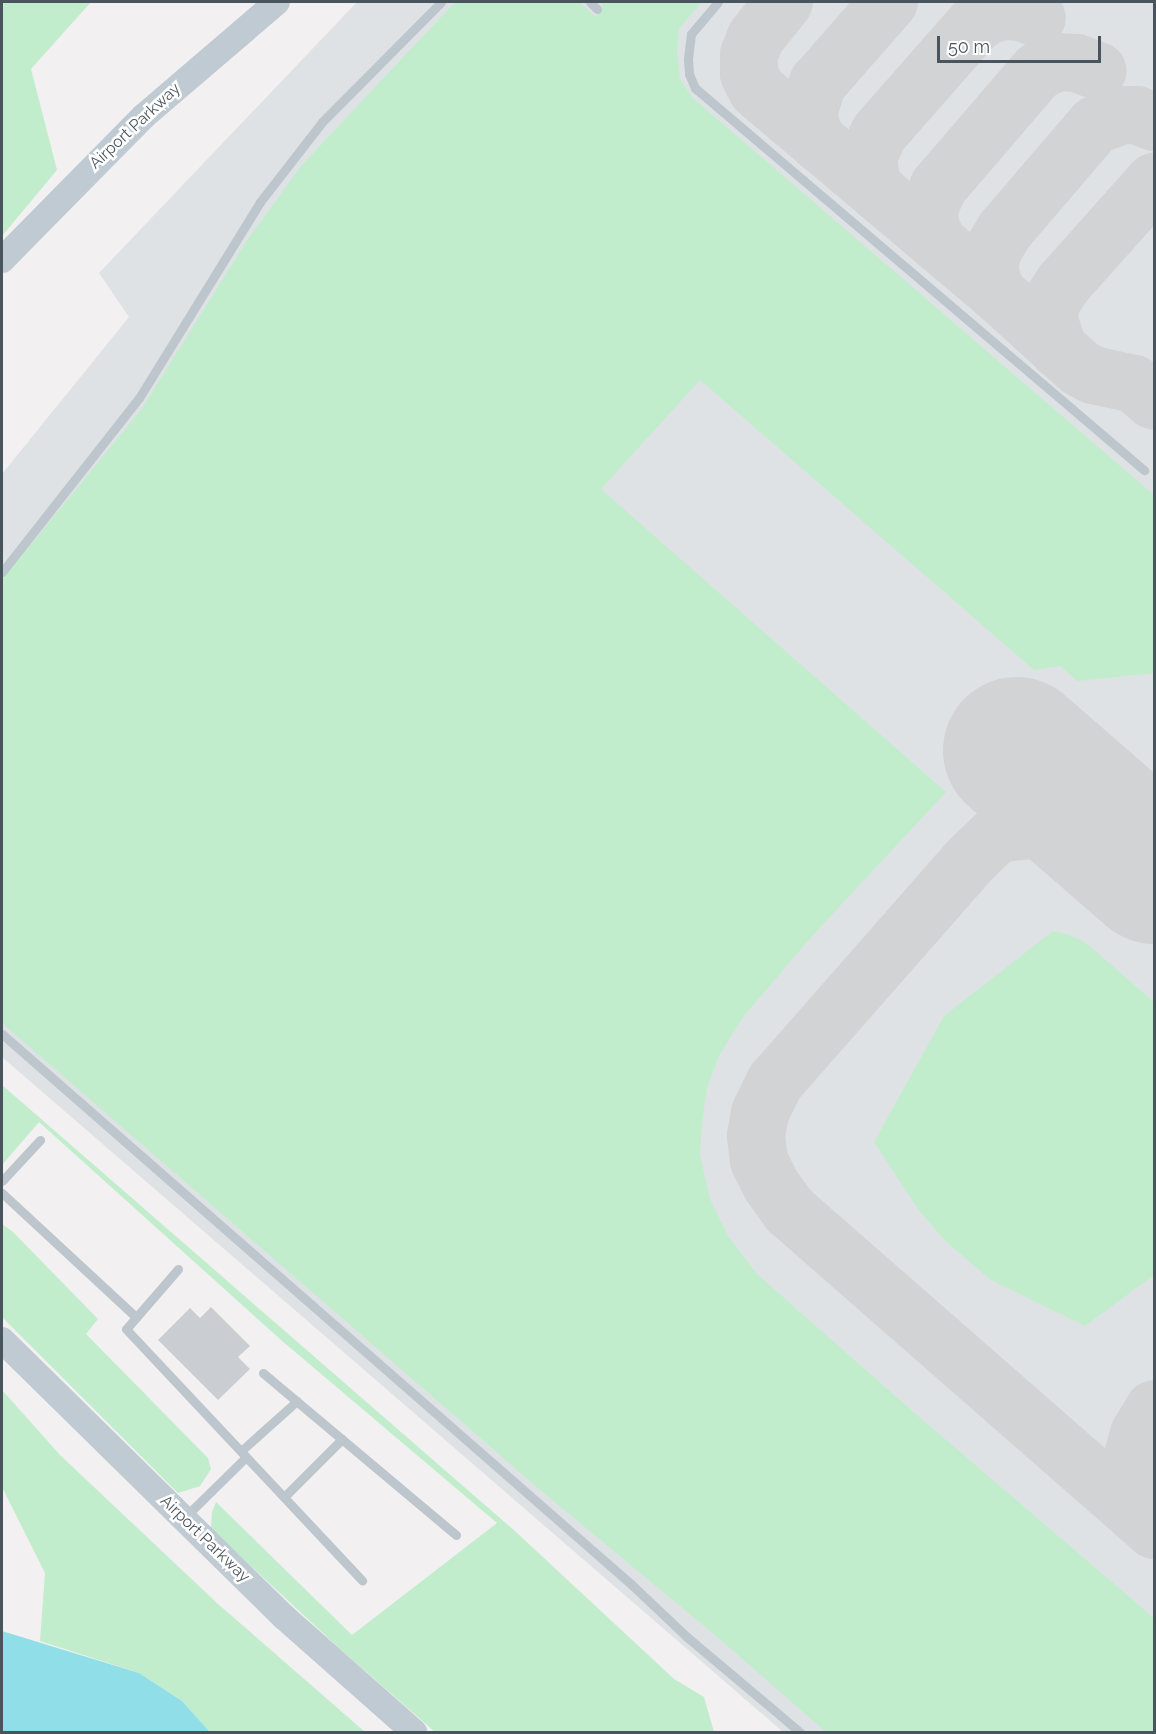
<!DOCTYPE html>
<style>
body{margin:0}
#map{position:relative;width:1156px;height:1734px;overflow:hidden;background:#f2f0f0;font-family:Raleway,sans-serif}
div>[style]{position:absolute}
.airport>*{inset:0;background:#dfe2e4}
.green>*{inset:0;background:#c1edcd}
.water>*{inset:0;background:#90dfe8}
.taxiway>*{height:58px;margin:-29px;padding:0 29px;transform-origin:29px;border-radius:29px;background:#d2d3d5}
.runway>*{height:147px;margin:-73.5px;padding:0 73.5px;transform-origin:73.5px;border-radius:73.5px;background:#d2d3d5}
.building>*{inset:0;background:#caced2}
.lane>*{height:9px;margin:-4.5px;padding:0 4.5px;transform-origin:4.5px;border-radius:4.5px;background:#bcc6cc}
.secondary>*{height:26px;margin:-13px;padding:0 13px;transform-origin:13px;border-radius:13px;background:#bfcad3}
span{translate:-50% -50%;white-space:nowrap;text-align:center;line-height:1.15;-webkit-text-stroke:5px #fff;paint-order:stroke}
.street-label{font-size:16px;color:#49555d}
.frame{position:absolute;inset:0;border:3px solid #49555d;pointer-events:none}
.scale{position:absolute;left:937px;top:36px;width:164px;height:27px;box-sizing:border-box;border:3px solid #49555d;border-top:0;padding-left:8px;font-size:18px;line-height:21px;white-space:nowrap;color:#49555d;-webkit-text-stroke:4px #fff;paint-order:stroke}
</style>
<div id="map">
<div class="airport">
<i style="clip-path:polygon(357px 2px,1154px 2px,1154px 1732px,783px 1732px,2px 1057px,2px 474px,129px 317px,99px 273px)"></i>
</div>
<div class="green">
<i style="clip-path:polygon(2px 2px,91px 2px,31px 69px,57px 170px,2px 236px)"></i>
<i style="clip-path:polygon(455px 2px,579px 2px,596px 17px,603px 6px,599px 2px,702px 2px,679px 28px,677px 53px,680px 79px,693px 98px,1154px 495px,1154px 673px,1077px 681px,1061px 666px,1034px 670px,700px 380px,601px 489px,946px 792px,814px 934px,743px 1017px,719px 1056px,707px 1088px,702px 1123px,700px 1155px,710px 1199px,728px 1236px,757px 1274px,910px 1409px,1154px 1618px,1154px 1732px,826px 1732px,715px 1635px,539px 1489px,2px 1023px,2px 580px,141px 410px,248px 239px,301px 166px)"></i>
<i style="clip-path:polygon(1053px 931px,1067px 934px,1086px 943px,1154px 1002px,1154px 1275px,1085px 1326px,991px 1280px,945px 1241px,918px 1209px,874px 1142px,944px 1016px)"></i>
<i style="clip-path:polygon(2px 1085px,516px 1532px,674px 1679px,704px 1697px,714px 1732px,435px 1732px,339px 1648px,211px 1529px,212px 1512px,216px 1502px,352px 1635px,497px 1523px,281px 1340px,39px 1122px,2px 1165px)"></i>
<i style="clip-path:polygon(2px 1224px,13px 1232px,98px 1319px,86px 1334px,208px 1458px,211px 1469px,200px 1486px,178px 1493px,2px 1317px)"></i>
<i style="clip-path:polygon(2px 1390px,60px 1455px,218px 1604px,365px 1732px,210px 1732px,182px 1701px,139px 1673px,40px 1641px,45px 1573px,2px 1487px)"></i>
</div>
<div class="water">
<i style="clip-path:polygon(2px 1631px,139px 1673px,182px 1701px,210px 1732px,2px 1732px)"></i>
</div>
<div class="taxiway">
<i style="left:784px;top:2px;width:45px;rotate:128.7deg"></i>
<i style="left:756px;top:37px;width:18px;rotate:112deg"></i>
<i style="left:749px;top:54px;width:20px;rotate:90deg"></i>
<i style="left:749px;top:74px;width:18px;rotate:63deg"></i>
<i style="left:757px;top:90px;width:312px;rotate:40.2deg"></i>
<i style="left:1154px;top:122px;width:18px;rotate:-158deg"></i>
<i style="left:1137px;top:115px;width:14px;rotate:180deg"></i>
<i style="left:1123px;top:115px;width:30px;rotate:160deg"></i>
<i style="left:1095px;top:125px;width:138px;rotate:130.6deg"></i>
<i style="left:1005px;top:230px;width:23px;rotate:121deg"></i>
<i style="left:993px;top:250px;width:17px;rotate:103deg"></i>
<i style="left:989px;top:267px;width:25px;rotate:76deg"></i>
<i style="left:995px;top:291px;width:115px;rotate:42.2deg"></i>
<i style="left:1080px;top:368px;width:15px;rotate:28deg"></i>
<i style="left:1093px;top:375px;width:42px;rotate:12.4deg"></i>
<i style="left:1134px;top:384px;width:26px;rotate:40deg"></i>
<i style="left:819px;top:143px;width:15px;rotate:-118deg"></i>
<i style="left:812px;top:130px;width:17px;rotate:-103deg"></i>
<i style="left:808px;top:113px;width:32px;rotate:-72deg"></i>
<i style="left:818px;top:83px;width:108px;rotate:-48.8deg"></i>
<i style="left:880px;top:194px;width:16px;rotate:-125deg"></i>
<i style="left:871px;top:181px;width:25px;rotate:-97deg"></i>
<i style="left:868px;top:156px;width:25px;rotate:-64deg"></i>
<i style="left:879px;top:133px;width:141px;rotate:-48.7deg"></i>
<i style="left:972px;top:27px;width:18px;rotate:-38deg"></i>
<i style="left:986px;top:16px;width:18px;rotate:-16deg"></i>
<i style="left:1003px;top:11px;width:19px;rotate:3deg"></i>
<i style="left:1022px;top:12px;width:16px;rotate:22deg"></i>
<i style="left:938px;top:243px;width:21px;rotate:-115deg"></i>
<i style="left:929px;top:224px;width:18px;rotate:-87deg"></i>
<i style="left:930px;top:206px;width:22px;rotate:-66deg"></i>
<i style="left:939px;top:186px;width:152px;rotate:-49.3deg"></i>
<i style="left:1038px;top:71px;width:21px;rotate:-25deg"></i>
<i style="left:1057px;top:62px;width:20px;rotate:3deg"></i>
<i style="left:1077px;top:63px;width:22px;rotate:21deg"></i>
<i style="left:1059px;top:350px;width:31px;rotate:-109deg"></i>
<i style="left:1049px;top:321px;width:17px;rotate:-87deg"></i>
<i style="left:1050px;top:304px;width:24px;rotate:-57deg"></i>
<i style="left:1063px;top:284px;width:137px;rotate:-48.3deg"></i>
<i style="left:1119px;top:839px;width:79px;rotate:-172.7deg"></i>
<i style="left:1041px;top:829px;width:39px;rotate:174deg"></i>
<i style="left:1002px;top:833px;width:10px;rotate:151deg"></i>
<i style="left:993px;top:838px;width:30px;rotate:136deg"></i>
<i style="left:971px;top:859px;width:297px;rotate:131.3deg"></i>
<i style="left:775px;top:1082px;width:34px;rotate:116deg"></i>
<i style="left:760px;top:1113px;width:23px;rotate:100deg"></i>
<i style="left:756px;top:1136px;width:25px;rotate:83deg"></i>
<i style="left:759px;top:1161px;width:27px;rotate:63deg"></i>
<i style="left:771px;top:1185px;width:32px;rotate:54deg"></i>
<i style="left:790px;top:1211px;width:484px;rotate:41.2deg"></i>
<i style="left:1154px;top:1530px;width:40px;rotate:-115deg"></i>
<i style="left:1137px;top:1494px;width:34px;rotate:-98deg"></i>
<i style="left:1132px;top:1460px;width:27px;rotate:-75deg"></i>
<i style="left:1139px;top:1434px;width:29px;rotate:-59deg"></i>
</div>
<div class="runway">
<i style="left:1016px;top:750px;width:183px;rotate:41deg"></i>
</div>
<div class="building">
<i style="clip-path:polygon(211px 1307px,250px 1346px,238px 1357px,250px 1369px,218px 1400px,158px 1340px,190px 1308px,200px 1318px)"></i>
</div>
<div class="lane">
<i style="left:590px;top:2px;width:10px;rotate:45deg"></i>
<i style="left:718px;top:2px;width:42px;rotate:130.2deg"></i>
<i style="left:691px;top:34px;width:25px;rotate:97deg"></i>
<i style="left:688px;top:59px;width:15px;rotate:86deg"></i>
<i style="left:689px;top:74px;width:15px;rotate:67deg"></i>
<i style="left:695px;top:88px;width:590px;rotate:40.39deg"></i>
<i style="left:2px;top:572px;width:221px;rotate:-51.8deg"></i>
<i style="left:139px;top:398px;width:230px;rotate:-58.3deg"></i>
<i style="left:260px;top:202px;width:101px;rotate:-52.2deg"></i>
<i style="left:322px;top:122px;width:169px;rotate:-45.2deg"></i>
<i style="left:2px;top:1034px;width:837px;rotate:41.17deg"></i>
<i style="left:632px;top:1585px;width:76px;rotate:43.4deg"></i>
<i style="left:687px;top:1637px;width:148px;rotate:40.1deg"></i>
<i style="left:2px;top:1181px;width:56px;rotate:-47.2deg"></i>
<i style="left:2px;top:1193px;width:183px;rotate:42.8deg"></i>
<i style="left:178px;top:1269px;width:79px;rotate:130.9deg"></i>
<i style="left:126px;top:1329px;width:345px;rotate:46.8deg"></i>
<i style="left:263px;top:1373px;width:252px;rotate:40deg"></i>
<i style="left:241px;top:1451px;width:75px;rotate:-41.8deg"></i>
<i style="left:284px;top:1497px;width:82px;rotate:-45deg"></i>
<i style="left:186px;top:1516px;width:84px;rotate:-44.5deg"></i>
</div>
<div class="secondary">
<i style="left:2px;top:260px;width:202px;rotate:-45.4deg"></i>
<i style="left:144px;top:116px;width:175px;rotate:-40.6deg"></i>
<i style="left:2px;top:1340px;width:395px;rotate:44.5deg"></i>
<i style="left:284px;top:1617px;width:174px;rotate:41.5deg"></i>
</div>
<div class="street-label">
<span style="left:135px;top:126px;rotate:-43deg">Airport Parkway</span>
<span style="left:205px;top:1539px;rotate:44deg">Airport Parkway</span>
</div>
<div class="frame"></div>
<div class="scale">50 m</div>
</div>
